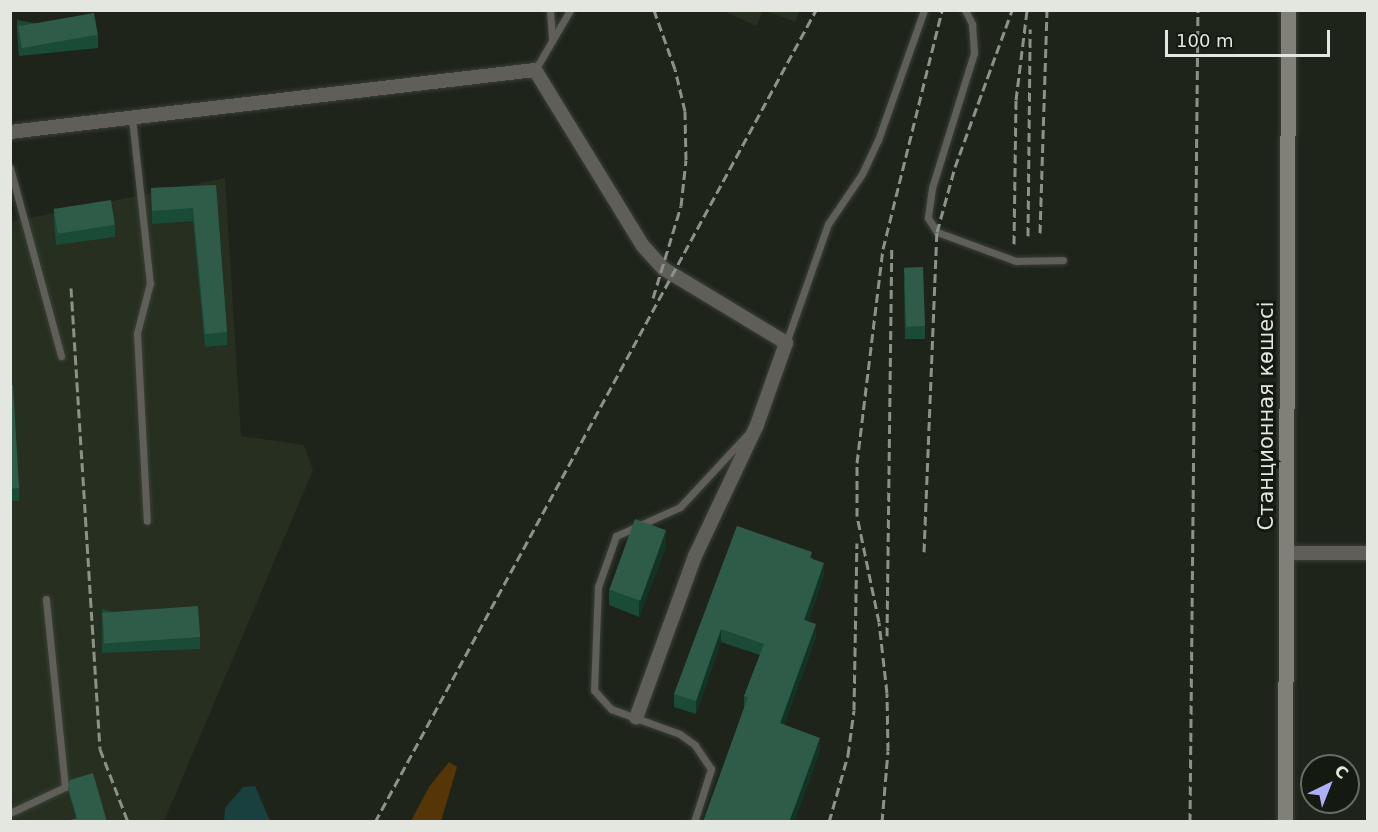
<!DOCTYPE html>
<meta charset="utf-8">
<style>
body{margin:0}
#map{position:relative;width:1378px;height:832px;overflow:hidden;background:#1e241a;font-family:"DejaVu Sans",sans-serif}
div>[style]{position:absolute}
.built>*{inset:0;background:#262f20}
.green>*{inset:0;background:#563607}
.water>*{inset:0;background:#193f3e}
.roads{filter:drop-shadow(0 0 2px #3a3f36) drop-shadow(0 0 2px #3a3f36)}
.lane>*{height:7px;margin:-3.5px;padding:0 3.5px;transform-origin:3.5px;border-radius:3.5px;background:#5f5e59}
.street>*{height:14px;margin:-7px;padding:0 7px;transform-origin:7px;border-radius:7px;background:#5f5e59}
.secondary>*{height:15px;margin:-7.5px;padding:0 7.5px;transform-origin:7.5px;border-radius:7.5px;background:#818078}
.rail>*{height:3px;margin-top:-1.5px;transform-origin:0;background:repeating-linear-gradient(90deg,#8d9289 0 9px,transparent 0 13.5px)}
.wall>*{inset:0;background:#194b37}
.shaded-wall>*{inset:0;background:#123424}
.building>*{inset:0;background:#2f5c49;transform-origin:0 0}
span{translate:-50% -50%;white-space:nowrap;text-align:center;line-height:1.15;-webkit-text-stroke:6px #151a11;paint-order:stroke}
.street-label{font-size:21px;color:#e3e7e0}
.frame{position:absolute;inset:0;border:12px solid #e3e7e0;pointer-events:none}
.north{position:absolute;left:1300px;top:754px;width:60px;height:60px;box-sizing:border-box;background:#151a11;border:2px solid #676c64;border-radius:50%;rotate:43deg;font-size:16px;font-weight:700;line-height:24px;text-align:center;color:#e3e7e0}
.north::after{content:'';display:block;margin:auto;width:21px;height:27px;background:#adaffb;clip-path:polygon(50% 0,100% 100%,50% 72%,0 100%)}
.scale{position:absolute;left:1165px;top:30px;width:165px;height:27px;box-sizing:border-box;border:3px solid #e3e7e0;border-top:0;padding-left:8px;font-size:18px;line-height:21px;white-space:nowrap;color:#e3e7e0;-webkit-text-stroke:4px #151a11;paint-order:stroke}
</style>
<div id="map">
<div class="built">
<i style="clip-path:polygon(724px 11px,763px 11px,756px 26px)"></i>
<i style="clip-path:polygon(766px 11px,800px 11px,795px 22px)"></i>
<i style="clip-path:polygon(225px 178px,241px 436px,304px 445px,313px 470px,164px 821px,11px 821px,10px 222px)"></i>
</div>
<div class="green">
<i style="clip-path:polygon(449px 762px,457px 767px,441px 821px,411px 821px,429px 787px)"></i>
</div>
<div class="water">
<i style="clip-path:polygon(255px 786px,270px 821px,224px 821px,225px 808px,243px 787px)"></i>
</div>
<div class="roads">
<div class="lane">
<i style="left:550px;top:10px;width:31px;rotate:86deg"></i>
<i style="left:965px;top:10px;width:16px;rotate:63deg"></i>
<i style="left:972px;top:24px;width:29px;rotate:86deg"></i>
<i style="left:974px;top:53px;width:141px;rotate:107.3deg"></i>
<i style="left:932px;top:188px;width:30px;rotate:98deg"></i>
<i style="left:928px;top:218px;width:17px;rotate:57deg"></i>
<i style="left:937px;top:232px;width:84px;rotate:20.2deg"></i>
<i style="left:1016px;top:261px;width:47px;rotate:-1.2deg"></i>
<i style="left:535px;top:70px;width:69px;rotate:-59.7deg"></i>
<i style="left:132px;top:118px;width:166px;rotate:83.8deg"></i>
<i style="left:150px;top:283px;width:52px;rotate:104.6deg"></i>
<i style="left:137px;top:333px;width:188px;rotate:87deg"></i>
<i style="left:10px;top:168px;width:195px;rotate:74.8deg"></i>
<i style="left:786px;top:343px;width:126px;rotate:-70.6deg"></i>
<i style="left:828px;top:224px;width:60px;rotate:-55.8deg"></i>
<i style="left:862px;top:174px;width:38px;rotate:-65deg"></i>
<i style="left:878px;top:140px;width:138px;rotate:-70.5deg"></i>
<i style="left:10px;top:813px;width:61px;rotate:-25.3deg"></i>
<i style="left:65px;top:787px;width:189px;rotate:-95.8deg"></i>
<i style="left:694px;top:822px;width:56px;rotate:-72.2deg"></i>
<i style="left:711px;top:769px;width:29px;rotate:-124deg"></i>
<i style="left:695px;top:745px;width:19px;rotate:-144deg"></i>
<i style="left:680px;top:734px;width:73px;rotate:-160.1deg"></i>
<i style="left:611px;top:709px;width:25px;rotate:-132deg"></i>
<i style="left:594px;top:690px;width:103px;rotate:-87.8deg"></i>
<i style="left:598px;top:587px;width:54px;rotate:-70.6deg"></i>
<i style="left:616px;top:536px;width:70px;rotate:-24.4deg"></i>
<i style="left:680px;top:507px;width:98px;rotate:-47.1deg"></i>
</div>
<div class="street">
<i style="left:10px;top:132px;width:529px;rotate:-6.74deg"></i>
<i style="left:535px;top:70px;width:206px;rotate:58.5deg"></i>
<i style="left:643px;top:246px;width:31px;rotate:48deg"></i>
<i style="left:664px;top:269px;width:143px;rotate:31.2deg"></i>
<i style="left:786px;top:343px;width:87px;rotate:109.5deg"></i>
<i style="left:757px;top:425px;width:145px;rotate:115.3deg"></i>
<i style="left:695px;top:556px;width:172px;rotate:110deg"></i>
<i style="left:1286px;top:553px;width:82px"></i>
</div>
<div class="secondary">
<i style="left:1285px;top:822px;width:812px;rotate:-89.79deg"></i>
</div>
</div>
<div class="rail">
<i style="left:1040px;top:233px;width:223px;rotate:-88.2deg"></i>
<i style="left:1028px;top:236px;width:207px;rotate:-89.4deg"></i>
<i style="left:1014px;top:244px;width:144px;rotate:-89.2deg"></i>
<i style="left:1016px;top:100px;width:91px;rotate:-83deg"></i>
<i style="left:71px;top:288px;width:462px;rotate:86.4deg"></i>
<i style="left:100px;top:749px;width:78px;rotate:69deg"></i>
<i style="left:653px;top:298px;width:96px;rotate:-73.1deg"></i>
<i style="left:681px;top:206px;width:46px;rotate:-83.8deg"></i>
<i style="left:686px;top:160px;width:49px;rotate:-91.2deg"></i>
<i style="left:685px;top:111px;width:43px;rotate:-103.4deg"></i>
<i style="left:675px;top:69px;width:63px;rotate:-109.6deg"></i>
<i style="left:924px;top:552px;width:320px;rotate:-87.7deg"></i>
<i style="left:937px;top:232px;width:67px;rotate:-74.5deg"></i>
<i style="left:955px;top:167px;width:167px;rotate:-70deg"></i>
<i style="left:887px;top:636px;width:390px;rotate:-89.3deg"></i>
<i style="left:375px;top:822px;width:924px;rotate:-61.49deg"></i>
<i style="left:829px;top:822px;width:70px;rotate:-74.2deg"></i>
<i style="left:848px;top:755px;width:45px;rotate:-82.4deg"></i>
<i style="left:854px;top:710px;width:167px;rotate:-89deg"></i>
<i style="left:882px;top:822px;width:71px;rotate:-85.2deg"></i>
<i style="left:888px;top:751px;width:58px;rotate:-91deg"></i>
<i style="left:887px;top:693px;width:71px;rotate:-96.4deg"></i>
<i style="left:879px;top:622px;width:108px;rotate:-101.7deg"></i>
<i style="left:857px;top:516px;width:53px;rotate:-90deg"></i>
<i style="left:857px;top:463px;width:216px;rotate:-83.1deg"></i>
<i style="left:883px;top:249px;width:246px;rotate:-76.1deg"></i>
<i style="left:1190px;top:822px;width:812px;rotate:-89.44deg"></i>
</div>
<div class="wall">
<i style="clip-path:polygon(17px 20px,98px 35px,98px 48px,19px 56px,17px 32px)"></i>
<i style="clip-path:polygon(216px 185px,227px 332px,227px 345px,205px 347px,193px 221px,152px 224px,151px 188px)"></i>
<i style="clip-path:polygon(54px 208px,115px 225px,115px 237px,56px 245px,54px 221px)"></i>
<i style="clip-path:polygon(904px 280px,925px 326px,925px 339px,905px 339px)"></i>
<i style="clip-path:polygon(10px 385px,19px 488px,19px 501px,10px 501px)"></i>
<i style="clip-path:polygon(737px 526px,812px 558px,824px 576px,808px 621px,816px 637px,784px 725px,820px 751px,794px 822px,703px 822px,744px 708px,744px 696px,760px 655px,721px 642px,696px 714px,674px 707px,674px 694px)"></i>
<i style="clip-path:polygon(666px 547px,639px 617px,609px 605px,609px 589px)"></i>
<i style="clip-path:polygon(102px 609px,200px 637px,200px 649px,102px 653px)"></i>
<i style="clip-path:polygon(68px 787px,107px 822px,76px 818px,68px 791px)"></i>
</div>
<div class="shaded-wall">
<i style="clip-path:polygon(666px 530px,666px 547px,639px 617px,639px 600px)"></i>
<i style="clip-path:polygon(824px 563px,824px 576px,804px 633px,804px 620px)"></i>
<i style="clip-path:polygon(816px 624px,816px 637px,780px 736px,780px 723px)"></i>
<i style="clip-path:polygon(721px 629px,721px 642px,696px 714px,696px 701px)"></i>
<i style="clip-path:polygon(820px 738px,820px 751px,794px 822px,789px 822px)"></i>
</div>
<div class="building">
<i style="left:94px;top:13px;width:22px;height:77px;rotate:80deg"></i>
<i style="clip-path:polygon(216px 185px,227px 332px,205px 334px,193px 208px,152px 211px,151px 188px)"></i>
<i style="left:111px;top:200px;width:25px;height:58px;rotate:81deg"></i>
<i style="left:923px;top:267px;width:59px;height:19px;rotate:88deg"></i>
<i style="clip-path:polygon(10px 385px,13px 385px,19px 488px,10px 489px)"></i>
<i style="left:635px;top:519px;width:33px;height:75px;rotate:20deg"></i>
<i style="clip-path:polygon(737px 526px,812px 552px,810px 558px,824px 563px,804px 620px,816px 624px,780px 723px,820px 738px,789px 822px,703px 822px,748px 697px,744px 696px,764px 644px,721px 629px,696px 701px,674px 694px)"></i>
<i style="left:198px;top:606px;width:31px;height:96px;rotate:86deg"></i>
<i style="clip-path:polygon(93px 773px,107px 822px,63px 822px,77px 818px,68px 787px,70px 780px)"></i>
</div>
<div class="street-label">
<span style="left:1266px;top:416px;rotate:-90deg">Станционная көшесі</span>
</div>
<div class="frame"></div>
<div class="north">С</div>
<div class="scale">100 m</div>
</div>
